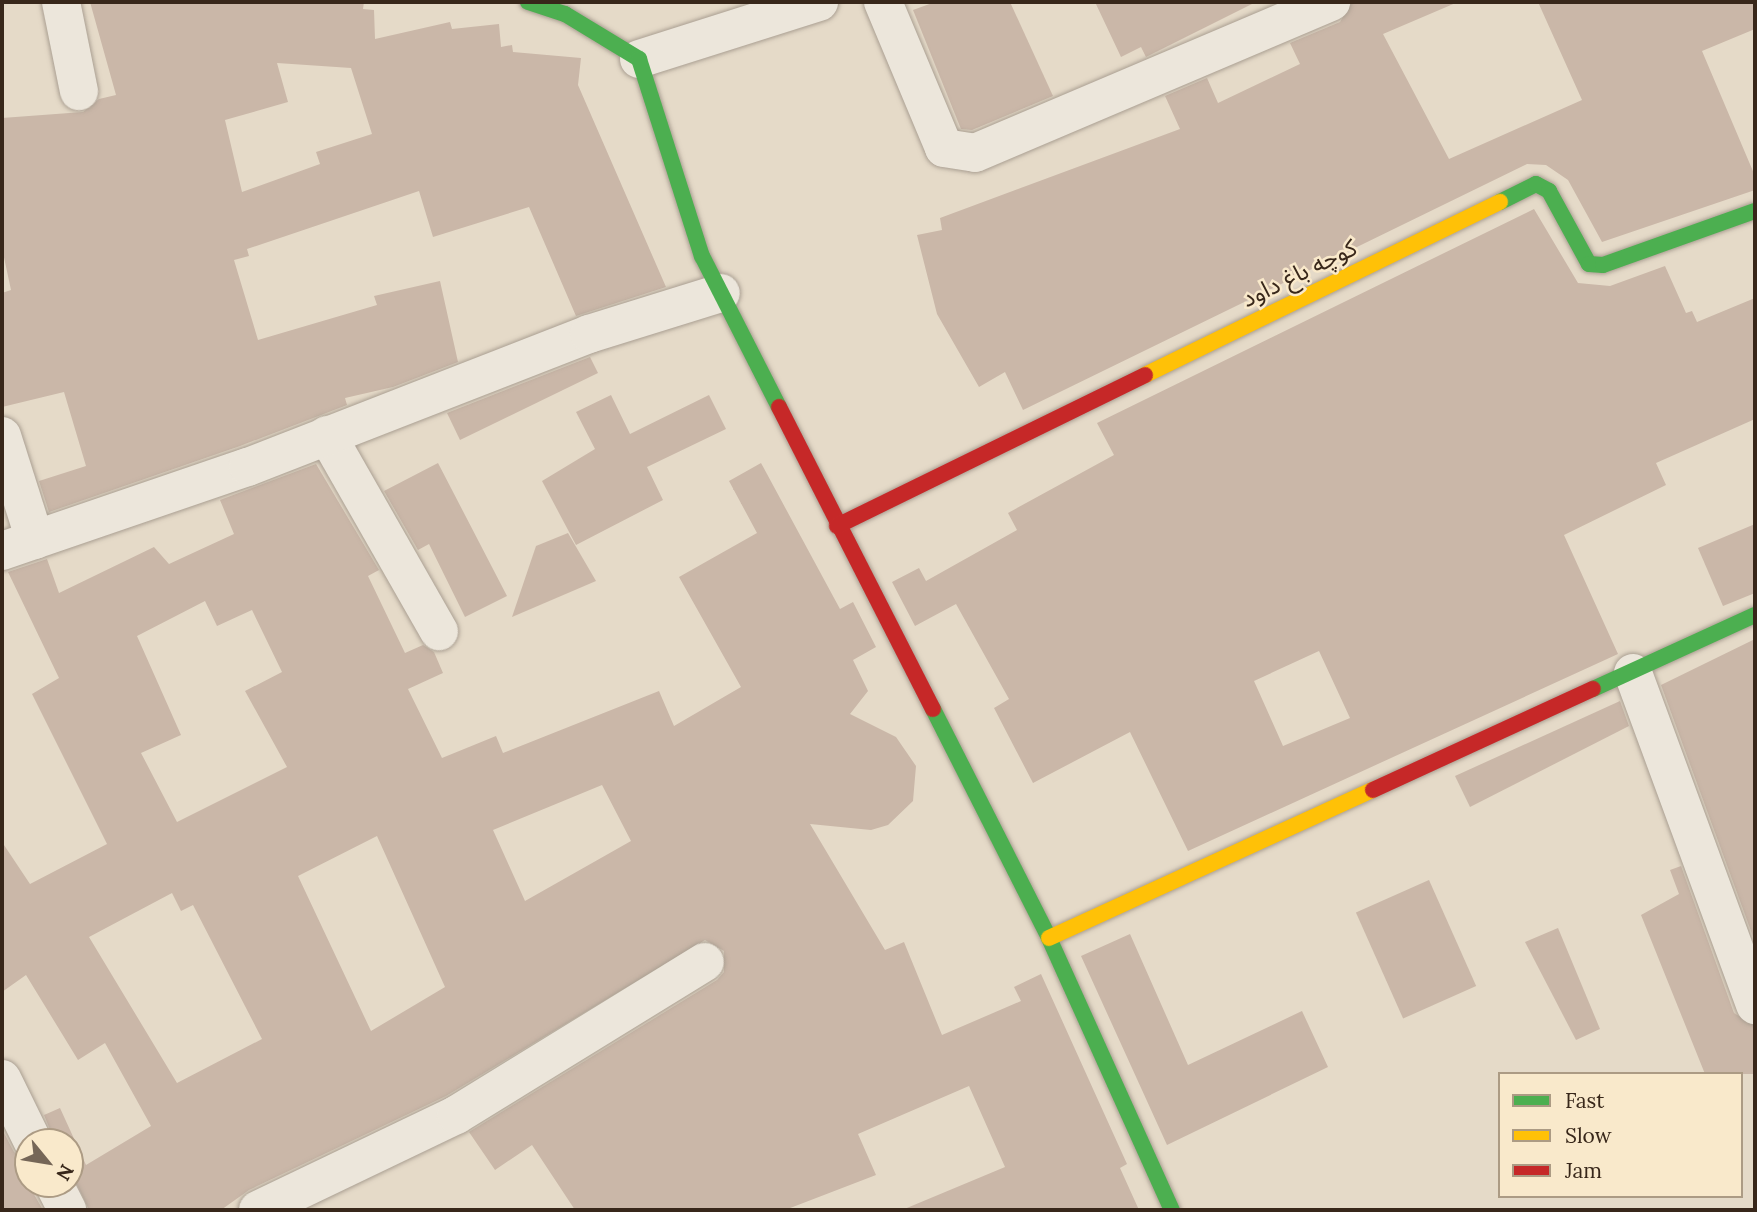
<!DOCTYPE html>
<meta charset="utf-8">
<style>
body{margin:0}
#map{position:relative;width:1757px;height:1212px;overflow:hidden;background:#e5dac8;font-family:Lora,"Noto Sans Arabic",serif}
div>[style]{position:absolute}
.building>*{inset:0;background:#cab7a8;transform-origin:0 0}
.roads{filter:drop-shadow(0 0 2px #aa9f92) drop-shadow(0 0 2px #aa9f92)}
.street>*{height:38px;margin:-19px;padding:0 19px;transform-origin:19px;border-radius:19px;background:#ece6db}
.fast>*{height:16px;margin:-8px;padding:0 8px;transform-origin:8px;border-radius:8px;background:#4caf50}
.slow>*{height:16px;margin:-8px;padding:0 8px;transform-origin:8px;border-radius:8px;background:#ffc107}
.jam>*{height:16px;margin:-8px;padding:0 8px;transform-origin:8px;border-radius:8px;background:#c62828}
span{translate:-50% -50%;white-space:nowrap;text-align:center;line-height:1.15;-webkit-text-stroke:5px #f9e9cb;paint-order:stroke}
.street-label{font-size:24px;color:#38271a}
.frame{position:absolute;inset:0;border:4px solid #38271a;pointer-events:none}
.legend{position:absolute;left:1498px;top:1072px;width:245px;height:126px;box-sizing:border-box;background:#f9e9cb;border:2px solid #ac9b84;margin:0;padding:9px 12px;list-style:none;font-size:21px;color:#38271a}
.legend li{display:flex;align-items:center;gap:14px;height:35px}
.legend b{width:35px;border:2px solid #ac9b84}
.north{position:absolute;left:14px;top:1128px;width:70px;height:70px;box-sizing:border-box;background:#f9e9cb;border:2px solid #ac9b84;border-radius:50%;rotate:120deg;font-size:19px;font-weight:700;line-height:28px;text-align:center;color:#38271a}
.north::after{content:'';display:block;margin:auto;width:24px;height:32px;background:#756657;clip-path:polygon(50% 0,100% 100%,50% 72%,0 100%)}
</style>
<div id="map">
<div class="building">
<i style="clip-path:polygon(evenodd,90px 2px,364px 2px,363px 9px,374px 10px,375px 39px,450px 22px,452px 29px,499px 24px,501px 47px,512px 45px,513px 52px,581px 58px,578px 85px,666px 287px,576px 316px,529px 207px,433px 237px,419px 191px,247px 249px,249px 256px,234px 260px,258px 340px,377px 305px,374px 296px,440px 281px,458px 362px,393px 387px,345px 398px,347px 405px,240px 446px,49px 512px,39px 481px,86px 466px,64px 392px,2px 407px,2px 293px,11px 290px,2px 248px,2px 118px,83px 112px,99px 99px,116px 95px,90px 2px,277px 63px,351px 68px,372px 134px,316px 152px,320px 164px,242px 192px,225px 120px,288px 102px,277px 63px)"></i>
<i style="clip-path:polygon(935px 2px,1010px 2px,1053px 96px,972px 130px,961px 129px,913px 10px)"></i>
<i style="clip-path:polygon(1095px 2px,1256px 2px,1146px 57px,1141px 47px,1121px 57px)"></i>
<i style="clip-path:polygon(1352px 2px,1458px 2px,1383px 34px,1449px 159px,1582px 100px,1538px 2px,1755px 2px,1755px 29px,1702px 51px,1755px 176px,1755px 190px,1602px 242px,1568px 180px,1546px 165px,1527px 164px,1023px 410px,1005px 372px,979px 387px,937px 314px,917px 235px,942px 230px,940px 218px,1180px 129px,1165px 96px,1207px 78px,1218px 103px,1300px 64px,1290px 43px,1340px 22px)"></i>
<i style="clip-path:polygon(evenodd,1534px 209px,1578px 283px,1610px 286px,1665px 266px,1686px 313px,1692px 311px,1697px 322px,1755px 298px,1755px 419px,1656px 463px,1666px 485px,1564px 535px,1618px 654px,1188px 851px,1130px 732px,1033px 783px,994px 708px,1009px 699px,956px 604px,915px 626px,892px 582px,919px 568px,926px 581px,1017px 530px,1008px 513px,1114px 455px,1097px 423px,1534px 209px,1319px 651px,1350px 718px,1283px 746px,1254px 681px,1319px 651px)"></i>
<i style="clip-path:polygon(590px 357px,598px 373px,460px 440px,447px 413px)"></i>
<i style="clip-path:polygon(611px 395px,630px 434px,709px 395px,726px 429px,647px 467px,663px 500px,576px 545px,542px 481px,595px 449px,576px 412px)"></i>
<i style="clip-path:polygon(438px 463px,507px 596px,465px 617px,429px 544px,418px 550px,384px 491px)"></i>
<i style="clip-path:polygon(evenodd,761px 463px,840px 609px,853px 602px,876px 647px,853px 660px,868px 691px,850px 714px,896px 737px,916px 766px,913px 801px,888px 825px,871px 830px,810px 824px,885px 950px,904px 942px,942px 1035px,1021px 1001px,1014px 987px,1041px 974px,1127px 1164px,1120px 1168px,1139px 1210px,902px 1210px,1005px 1167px,969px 1086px,858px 1134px,876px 1175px,785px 1210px,575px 1210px,532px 1145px,495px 1170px,469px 1132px,717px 980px,724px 972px,724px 951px,705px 940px,446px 1096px,249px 1190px,221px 1210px,89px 1210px,70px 1170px,70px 1142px,55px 1142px,44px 1115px,60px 1108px,86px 1165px,151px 1126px,105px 1043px,78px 1060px,26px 975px,2px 992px,2px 842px,30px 884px,107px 844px,32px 694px,59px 678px,8px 572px,47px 559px,59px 593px,154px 547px,169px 564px,234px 534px,220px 500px,316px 464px,379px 570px,368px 576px,405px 653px,423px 645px,434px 652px,443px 673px,408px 689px,442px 758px,496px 736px,503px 753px,659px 691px,674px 726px,741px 687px,679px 577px,757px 533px,729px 481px,761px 463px,205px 601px,217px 626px,252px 610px,282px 672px,245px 691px,287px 767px,177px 822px,141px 753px,181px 735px,137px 636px,205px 601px,761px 463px,602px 785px,631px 841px,525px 901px,493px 830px,602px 785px,761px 463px,377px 836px,445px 987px,371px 1031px,298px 876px,377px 836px,761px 463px,172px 893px,181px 911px,193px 905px,262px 1039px,177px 1083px,89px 937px,172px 893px)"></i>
<i style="clip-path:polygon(1755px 524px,1755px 593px,1723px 606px,1698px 548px)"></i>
<i style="clip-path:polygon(568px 533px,596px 581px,512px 617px,536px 546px)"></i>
<i style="clip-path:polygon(1755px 639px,1755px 942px,1661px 685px)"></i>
<i style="clip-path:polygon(1620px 701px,1629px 726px,1470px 807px,1455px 776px)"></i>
<i style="clip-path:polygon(1681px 866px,1734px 1013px,1755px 1026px,1755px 1074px,1705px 1074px,1641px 915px,1679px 894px,1670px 870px)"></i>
<i style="left:1429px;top:880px;width:116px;height:80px;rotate:66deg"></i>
<i style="clip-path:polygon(1558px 928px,1600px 1029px,1576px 1040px,1525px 942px)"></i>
<i style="clip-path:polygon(1130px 934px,1188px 1065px,1302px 1011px,1328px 1067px,1167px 1145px,1081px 956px)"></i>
<i style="clip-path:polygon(4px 1133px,14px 1152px,28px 1163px,28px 1184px,43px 1210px,2px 1210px)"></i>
</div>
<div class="roads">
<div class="street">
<i style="left:61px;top:2px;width:91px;rotate:78.6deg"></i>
<i style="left:883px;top:2px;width:158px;rotate:67.3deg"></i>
<i style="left:944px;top:148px;width:31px;rotate:9deg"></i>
<i style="left:975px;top:153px;width:387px;rotate:-23deg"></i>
<i style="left:639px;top:59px;width:189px;rotate:-17.6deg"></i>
<i style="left:327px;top:435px;width:226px;rotate:60.3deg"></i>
<i style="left:2px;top:436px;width:109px;rotate:72.4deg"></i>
<i style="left:2px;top:551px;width:260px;rotate:-18.9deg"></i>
<i style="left:248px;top:467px;width:366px;rotate:-21.3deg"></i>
<i style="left:589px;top:334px;width:138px;rotate:-17.3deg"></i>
<i style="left:1633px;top:673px;width:354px;rotate:69.8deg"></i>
<i style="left:2px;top:1079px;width:70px;rotate:63.8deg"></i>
<i style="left:54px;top:1184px;width:29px;rotate:63deg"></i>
<i style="left:258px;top:1210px;width:220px;rotate:-25.6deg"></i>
<i style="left:456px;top:1115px;width:292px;rotate:-31.6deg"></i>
</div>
<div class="fast">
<i style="left:528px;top:2px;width:39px;rotate:18deg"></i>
<i style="left:565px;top:14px;width:87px;rotate:31.3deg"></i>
<i style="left:639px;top:59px;width:207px;rotate:72.3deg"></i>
<i style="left:702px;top:256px;width:169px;rotate:63deg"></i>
<i style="left:1500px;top:202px;width:40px;rotate:-26.6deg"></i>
<i style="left:1536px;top:184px;width:15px;rotate:28deg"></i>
<i style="left:1549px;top:191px;width:83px;rotate:61.3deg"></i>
<i style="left:1589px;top:264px;width:14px;rotate:4deg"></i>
<i style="left:1603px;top:265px;width:161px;rotate:-19.6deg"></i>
<i style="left:1593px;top:689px;width:178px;rotate:-24.6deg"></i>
<i style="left:933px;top:709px;width:257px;rotate:63.1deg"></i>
<i style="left:1049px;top:938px;width:299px;rotate:65.7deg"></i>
</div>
<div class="slow">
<i style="left:1145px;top:375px;width:395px;rotate:-26deg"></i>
<i style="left:1049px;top:938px;width:356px;rotate:-24.6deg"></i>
</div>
<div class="jam">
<i style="left:779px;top:407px;width:339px;rotate:63deg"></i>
<i style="left:837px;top:526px;width:343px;rotate:-26.1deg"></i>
<i style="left:1373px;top:790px;width:242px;rotate:-24.7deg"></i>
</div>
</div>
<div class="street-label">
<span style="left:1299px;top:273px;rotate:-26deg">کوچه باغ داود</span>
</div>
<div class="frame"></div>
<ul class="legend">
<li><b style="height:9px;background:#4caf50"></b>Fast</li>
<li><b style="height:9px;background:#ffc107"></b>Slow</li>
<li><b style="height:9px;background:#c62828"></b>Jam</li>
</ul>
<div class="north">N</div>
</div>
